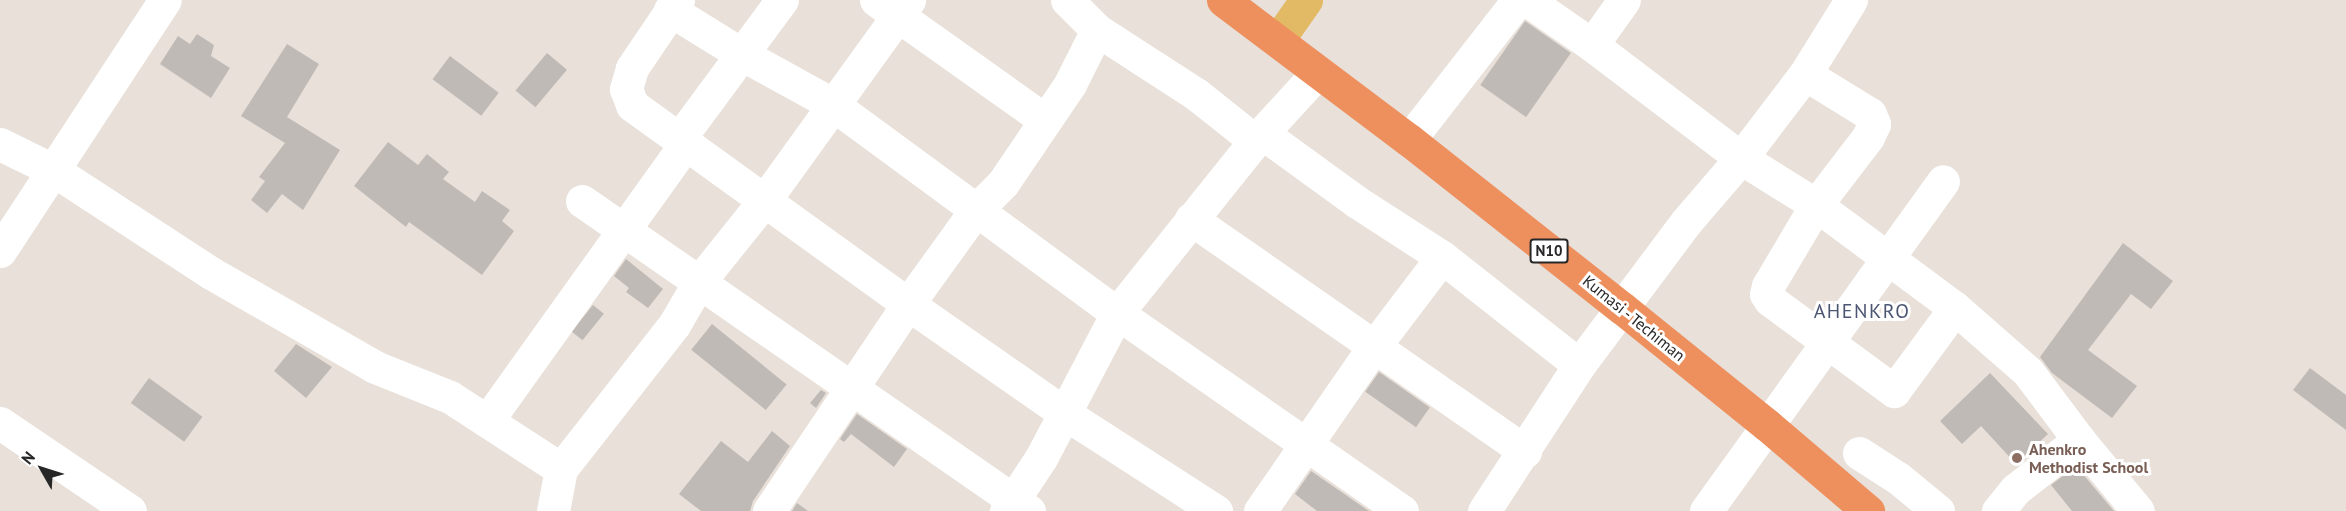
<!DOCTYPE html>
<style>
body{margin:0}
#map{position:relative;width:2346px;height:511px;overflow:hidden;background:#e8e0d9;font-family:"PT Sans",sans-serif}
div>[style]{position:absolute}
.building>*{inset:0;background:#c0bab6;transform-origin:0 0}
.minor>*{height:33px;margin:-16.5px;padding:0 16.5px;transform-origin:16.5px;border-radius:16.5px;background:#fff}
.major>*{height:33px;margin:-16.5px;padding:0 16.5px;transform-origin:16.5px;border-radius:16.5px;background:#e2b964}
.highway>*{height:33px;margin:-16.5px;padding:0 16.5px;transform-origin:16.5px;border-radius:16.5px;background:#ee8f5e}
.dots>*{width:16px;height:16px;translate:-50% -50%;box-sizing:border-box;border:3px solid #fff;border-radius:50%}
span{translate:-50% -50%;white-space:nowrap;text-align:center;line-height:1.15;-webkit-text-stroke:6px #fff;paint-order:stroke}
.shield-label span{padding:2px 4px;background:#fff;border:2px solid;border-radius:4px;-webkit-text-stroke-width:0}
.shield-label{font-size:15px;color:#272727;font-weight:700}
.street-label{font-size:16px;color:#272727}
.education-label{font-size:16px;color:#785e54;font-weight:700}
.left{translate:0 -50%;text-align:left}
.quarter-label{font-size:20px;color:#4c5672;letter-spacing:1.5px}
.north{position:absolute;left:12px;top:439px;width:60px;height:60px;-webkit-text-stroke:4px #fff;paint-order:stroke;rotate:309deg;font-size:16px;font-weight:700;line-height:24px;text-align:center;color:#272727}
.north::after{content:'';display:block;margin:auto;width:21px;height:27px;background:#272727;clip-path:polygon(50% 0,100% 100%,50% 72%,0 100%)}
</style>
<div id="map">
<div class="building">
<i style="left:1525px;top:21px;width:56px;height:78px;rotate:35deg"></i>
<i style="clip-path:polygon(197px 34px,214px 45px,211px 56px,230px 68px,211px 98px,160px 64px,178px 36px,190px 44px)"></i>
<i style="clip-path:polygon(287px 44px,319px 64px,287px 117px,340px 150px,303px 210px,282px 194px,267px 213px,251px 200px,265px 181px,259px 177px,285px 143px,241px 116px)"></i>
<i style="left:547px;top:53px;width:26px;height:49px;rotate:40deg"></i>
<i style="left:450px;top:56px;width:61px;height:29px;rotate:37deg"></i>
<i style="clip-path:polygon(388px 142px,418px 165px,427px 154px,449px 172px,443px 179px,475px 202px,482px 191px,510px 210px,502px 221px,514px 231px,482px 275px,409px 222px,406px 227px,354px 186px)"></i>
<i style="clip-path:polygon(2123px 243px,2173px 281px,2151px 309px,2131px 294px,2088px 350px,2137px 386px,2112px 418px,2052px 373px,2040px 357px)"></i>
<i style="clip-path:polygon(626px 259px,663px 289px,648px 308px,626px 292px,629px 288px,614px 276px)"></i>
<i style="left:593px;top:305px;width:14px;height:34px;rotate:39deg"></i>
<i style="left:712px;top:324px;width:96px;height:33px;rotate:39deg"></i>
<i style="clip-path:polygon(296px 344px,332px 367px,306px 398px,274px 371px)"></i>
<i style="clip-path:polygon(2310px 368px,2346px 395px,2346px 430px,2293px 390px)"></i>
<i style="left:1379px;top:372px;width:62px;height:24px;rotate:35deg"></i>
<i style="clip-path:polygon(1990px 373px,2048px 434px,2016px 464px,1981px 426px,1962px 444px,1940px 421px)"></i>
<i style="left:149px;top:378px;width:66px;height:31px;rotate:36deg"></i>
<i style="clip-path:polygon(821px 390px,826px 393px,816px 408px,810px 403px)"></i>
<i style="clip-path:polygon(857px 414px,907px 449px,894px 467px,851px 434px,844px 442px,840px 439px)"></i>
<i style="clip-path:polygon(772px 431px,790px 446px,753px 501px,750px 511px,701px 511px,679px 494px,721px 441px,748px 462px)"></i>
<i style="clip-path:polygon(2076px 466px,2114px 511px,2072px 511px,2051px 485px)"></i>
<i style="clip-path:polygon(1311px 471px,1369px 511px,1317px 511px,1295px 494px)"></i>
<i style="clip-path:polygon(797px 503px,808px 511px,792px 511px)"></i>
</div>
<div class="minor">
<i style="left:678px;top:0;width:82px;rotate:124.1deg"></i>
<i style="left:632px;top:68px;width:22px;rotate:106deg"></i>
<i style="left:626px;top:89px;width:17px;rotate:69deg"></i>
<i style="left:632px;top:105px;width:340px;rotate:35.8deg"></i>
<i style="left:908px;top:304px;width:190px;rotate:34.9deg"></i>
<i style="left:1064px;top:413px;width:181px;rotate:32.8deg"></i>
<i style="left:876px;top:0;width:207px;rotate:35.4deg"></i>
<i style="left:1067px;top:0;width:42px;rotate:45deg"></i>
<i style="left:1097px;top:30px;width:118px;rotate:32.9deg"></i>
<i style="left:1196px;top:94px;width:75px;rotate:38.5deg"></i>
<i style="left:1527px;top:0;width:79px;rotate:34.7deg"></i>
<i style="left:1592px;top:45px;width:187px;rotate:37.2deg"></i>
<i style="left:1741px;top:158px;width:89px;rotate:32.1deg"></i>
<i style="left:1816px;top:205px;width:173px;rotate:36.5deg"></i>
<i style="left:1955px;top:308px;width:97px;rotate:41.2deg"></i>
<i style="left:2028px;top:372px;width:85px;rotate:53.1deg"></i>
<i style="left:2079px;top:440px;width:92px;rotate:50.3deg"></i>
<i style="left:670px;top:10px;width:86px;rotate:31.7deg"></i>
<i style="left:743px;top:55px;width:102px;rotate:28.8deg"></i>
<i style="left:832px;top:104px;width:353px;rotate:36.3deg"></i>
<i style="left:1117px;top:313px;width:347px;rotate:34.8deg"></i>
<i style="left:1592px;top:45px;width:55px;rotate:-54.6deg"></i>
<i style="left:1805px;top:74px;width:76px;rotate:31.6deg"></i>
<i style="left:1870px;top:114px;width:11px;rotate:68deg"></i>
<i style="left:1874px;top:124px;width:14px;rotate:115deg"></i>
<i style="left:1868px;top:137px;width:86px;rotate:127.4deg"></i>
<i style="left:1816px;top:205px;width:94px;rotate:120.7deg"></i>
<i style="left:1768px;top:286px;width:8px;rotate:104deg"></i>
<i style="left:1766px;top:294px;width:7px;rotate:56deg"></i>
<i style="left:1770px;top:300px;width:154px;rotate:36.3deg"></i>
<i style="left:1894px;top:391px;width:103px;rotate:-53.7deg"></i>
<i style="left:1262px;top:133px;width:117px;rotate:36deg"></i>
<i style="left:1357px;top:202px;width:101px;rotate:32.9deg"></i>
<i style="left:1442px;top:257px;width:174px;rotate:38.2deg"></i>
<i style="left:679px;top:139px;width:173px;rotate:-53.5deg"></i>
<i style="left:1409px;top:140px;width:177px;rotate:-52.1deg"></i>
<i style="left:0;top:144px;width:59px;rotate:26.1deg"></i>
<i style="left:53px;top:170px;width:189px;rotate:33.1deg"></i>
<i style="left:211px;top:273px;width:189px;rotate:29.8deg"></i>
<i style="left:375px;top:367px;width:81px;rotate:21.8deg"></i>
<i style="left:450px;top:397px;width:132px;rotate:33deg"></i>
<i style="left:561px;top:469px;width:183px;rotate:-51.9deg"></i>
<i style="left:674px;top:325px;width:50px;rotate:-59.8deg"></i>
<i style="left:699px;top:282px;width:104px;rotate:-51.3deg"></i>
<i style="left:764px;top:201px;width:248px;rotate:-54.2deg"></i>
<i style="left:582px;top:201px;width:544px;rotate:34.74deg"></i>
<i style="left:1191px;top:219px;width:407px;rotate:34.8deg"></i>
<i style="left:0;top:251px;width:300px;rotate:-56.7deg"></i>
<i style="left:487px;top:421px;width:340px;rotate:-54.4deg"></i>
<i style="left:0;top:423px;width:157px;rotate:34.1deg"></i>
<i style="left:1859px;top:453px;width:46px;rotate:32.7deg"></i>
<i style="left:1898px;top:478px;width:52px;rotate:39.5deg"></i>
<i style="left:553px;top:511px;width:43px;rotate:-79.2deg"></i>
<i style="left:769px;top:511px;width:249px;rotate:-56.1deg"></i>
<i style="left:908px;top:304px;width:115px;rotate:-54.2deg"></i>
<i style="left:975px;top:211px;width:40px;rotate:-45deg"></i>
<i style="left:1003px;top:183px;width:120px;rotate:-55.9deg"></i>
<i style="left:1070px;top:84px;width:60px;rotate:-63.4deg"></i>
<i style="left:1006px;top:511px;width:64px;rotate:-56.6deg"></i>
<i style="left:1041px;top:458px;width:164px;rotate:-62.3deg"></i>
<i style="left:1117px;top:313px;width:221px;rotate:-51.3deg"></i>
<i style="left:1255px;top:141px;width:93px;rotate:-47.6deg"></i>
<i style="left:1260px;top:511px;width:198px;rotate:-55.3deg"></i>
<i style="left:1373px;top:348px;width:114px;rotate:-52.8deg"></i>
<i style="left:1484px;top:511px;width:174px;rotate:-56.9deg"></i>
<i style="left:1579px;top:365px;width:179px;rotate:-53.2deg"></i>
<i style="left:1686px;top:222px;width:84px;rotate:-49.3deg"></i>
<i style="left:1741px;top:158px;width:106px;rotate:-52.7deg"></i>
<i style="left:1805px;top:74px;width:87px;rotate:-58.1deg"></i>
<i style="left:1706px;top:511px;width:406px;rotate:-54.3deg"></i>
<i style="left:1998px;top:511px;width:28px;rotate:-51deg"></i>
<i style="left:2016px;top:489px;width:80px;rotate:-37.9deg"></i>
</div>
<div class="major">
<i style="left:1278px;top:40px;width:49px;rotate:-55deg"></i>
</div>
<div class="highway">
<i style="left:1223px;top:0;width:233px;rotate:37deg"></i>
<i style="left:1409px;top:140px;width:271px;rotate:38.3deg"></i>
<i style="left:1622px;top:308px;width:186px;rotate:38.9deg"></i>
<i style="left:1767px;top:425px;width:133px;rotate:40.4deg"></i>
</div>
<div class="dots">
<i style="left:2017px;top:458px;background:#8d6e63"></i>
</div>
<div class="shield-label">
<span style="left:1549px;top:251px">N10</span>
</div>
<div class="street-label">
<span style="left:1634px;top:318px;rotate:39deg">Kumasi - Techiman</span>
</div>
<div class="education-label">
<span class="left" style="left:2029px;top:458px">Ahenkro<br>Methodist School</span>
</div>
<div class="quarter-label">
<span style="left:1862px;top:311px">AHENKRO</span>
</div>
<div class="north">N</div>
</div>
